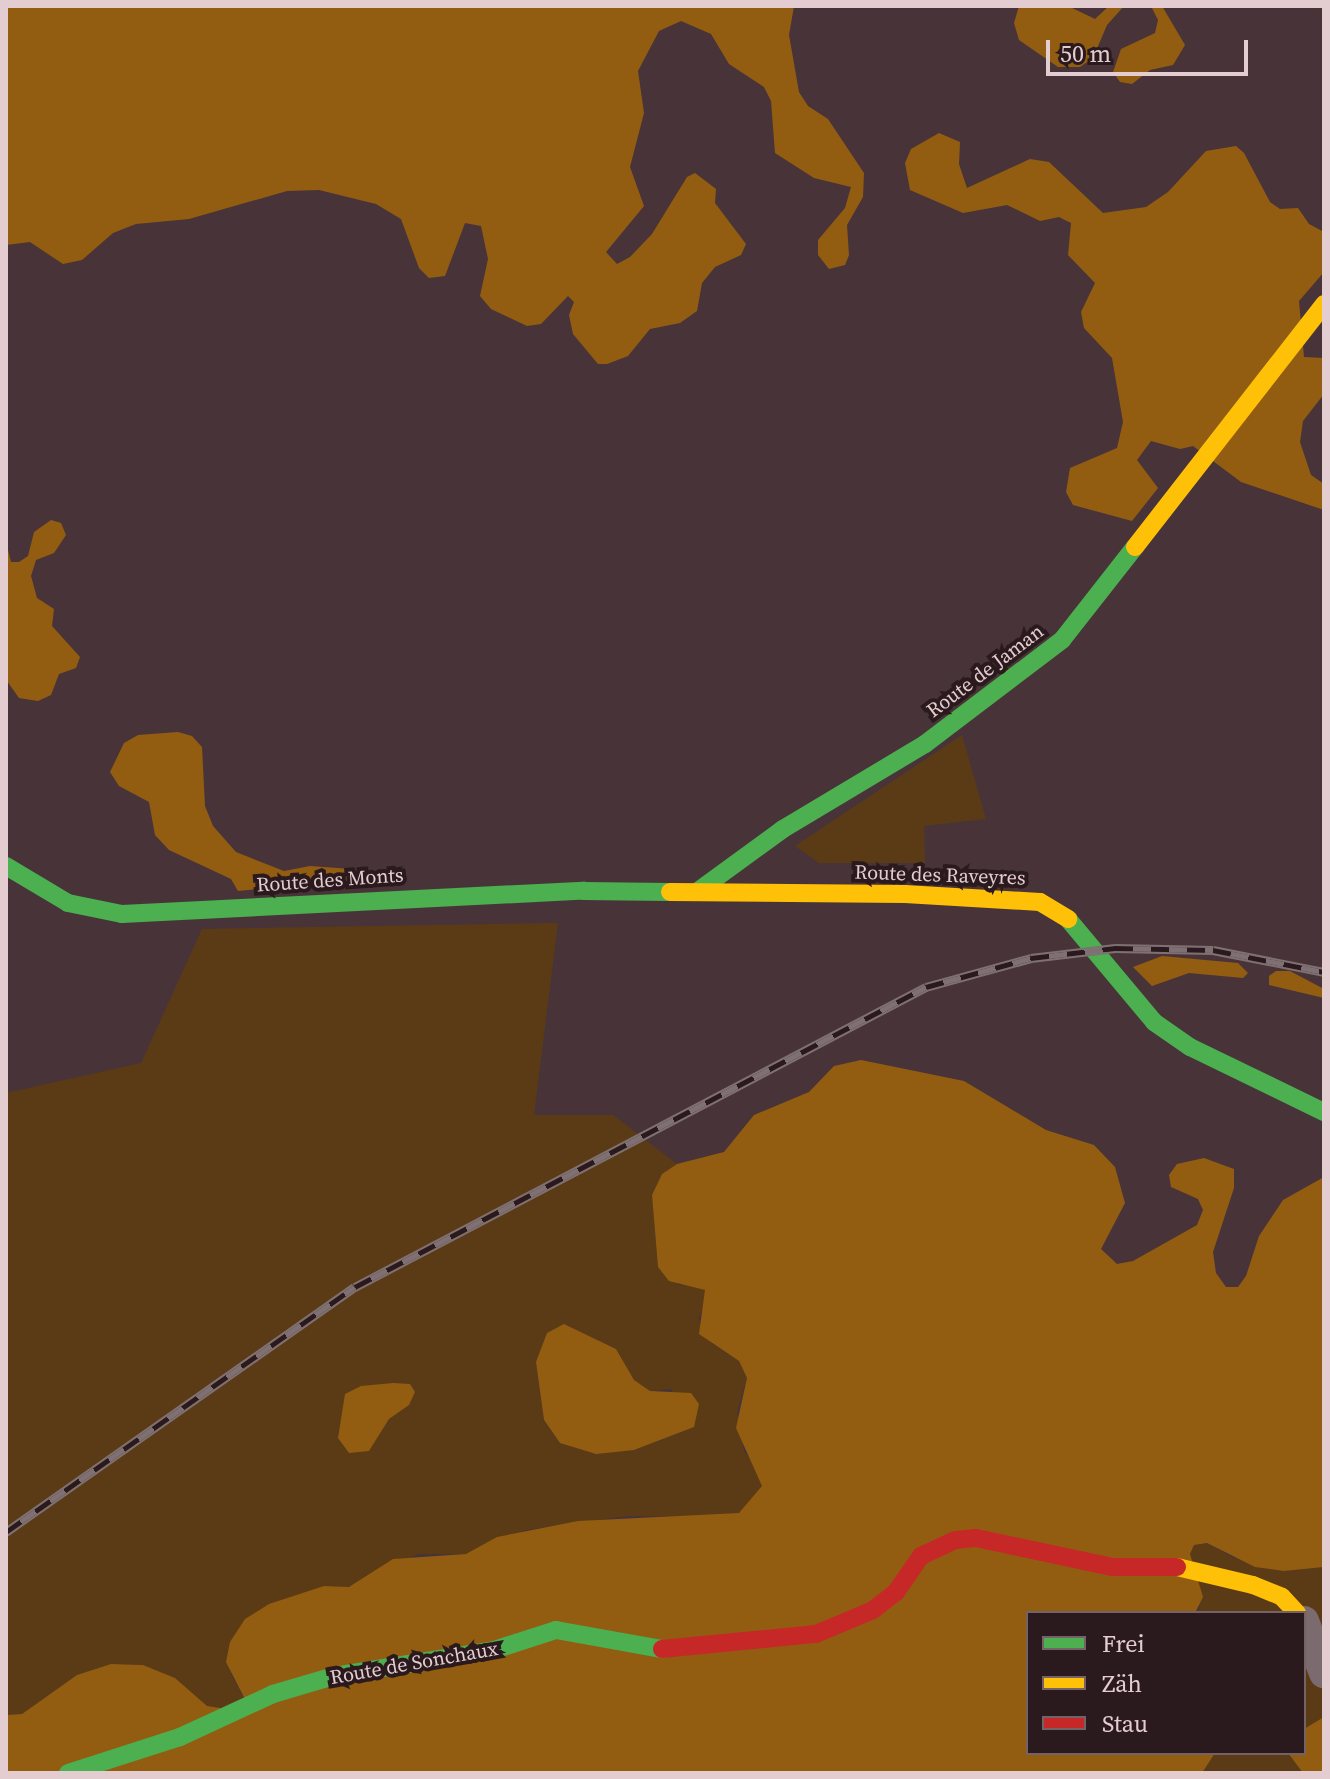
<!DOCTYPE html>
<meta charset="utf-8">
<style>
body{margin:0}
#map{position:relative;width:1330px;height:1779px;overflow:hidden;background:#483438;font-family:"Source Serif 4",serif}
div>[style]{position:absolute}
.green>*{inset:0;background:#5b3b15}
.forest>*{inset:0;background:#925d11}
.street>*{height:30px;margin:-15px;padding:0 15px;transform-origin:15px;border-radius:15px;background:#7b6b6e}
.fast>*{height:18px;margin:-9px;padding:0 9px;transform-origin:9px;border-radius:9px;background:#4caf50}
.slow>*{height:18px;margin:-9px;padding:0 9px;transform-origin:9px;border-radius:9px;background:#ffc107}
.jam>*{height:18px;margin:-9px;padding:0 9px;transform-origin:9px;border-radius:9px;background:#c62828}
.rail>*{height:9px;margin-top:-4.5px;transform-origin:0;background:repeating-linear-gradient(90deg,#2b1a1d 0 18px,#7f7073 0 36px);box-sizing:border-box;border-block:2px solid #7f7073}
span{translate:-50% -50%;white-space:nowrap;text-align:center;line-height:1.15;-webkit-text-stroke:8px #2b1a1d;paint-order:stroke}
.street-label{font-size:20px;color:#e4cdd0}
.frame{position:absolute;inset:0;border:8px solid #e4cdd0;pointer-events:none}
.legend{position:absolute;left:1026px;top:1611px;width:280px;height:144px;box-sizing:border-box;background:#2b1a1d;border:2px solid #756265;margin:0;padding:10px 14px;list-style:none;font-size:24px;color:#e4cdd0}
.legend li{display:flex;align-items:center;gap:16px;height:40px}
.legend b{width:40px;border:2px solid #756265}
.scale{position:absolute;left:1046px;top:40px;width:202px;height:36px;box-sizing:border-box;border:4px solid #e4cdd0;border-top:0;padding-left:10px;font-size:24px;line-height:28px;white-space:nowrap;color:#e4cdd0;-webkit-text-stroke:6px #2b1a1d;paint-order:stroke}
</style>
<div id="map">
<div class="green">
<i style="clip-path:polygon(962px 735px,986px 819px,924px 826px,925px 863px,819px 863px,795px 846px)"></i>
<i style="clip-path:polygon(evenodd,558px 923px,534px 1115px,613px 1115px,677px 1164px,662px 1174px,652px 1195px,658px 1267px,679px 1285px,691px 1283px,705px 1290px,707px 1303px,698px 1318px,711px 1343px,739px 1361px,747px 1378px,737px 1412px,744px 1451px,759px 1471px,762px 1486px,756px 1500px,739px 1513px,718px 1517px,627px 1516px,526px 1530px,466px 1554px,418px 1554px,349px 1587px,324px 1586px,231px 1674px,252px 1713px,228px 1728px,175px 1678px,143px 1665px,111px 1664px,77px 1675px,22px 1714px,6px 1715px,6px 1093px,141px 1063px,202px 929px,558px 923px,564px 1324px,616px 1349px,634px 1380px,650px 1391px,671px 1389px,694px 1427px,634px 1450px,560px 1443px,544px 1421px,536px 1362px,564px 1324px,558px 923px,361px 1386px,380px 1386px,409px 1405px,389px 1419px,369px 1451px,361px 1386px)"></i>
<i style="clip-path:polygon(1207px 1543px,1232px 1557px,1284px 1571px,1324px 1567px,1324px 1717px,1314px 1726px,1304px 1729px,1304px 1613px,1195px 1613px,1200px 1608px,1190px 1554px,1194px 1545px)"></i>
<i style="clip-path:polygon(1215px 1753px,1288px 1753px,1303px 1773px,1202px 1773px)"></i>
</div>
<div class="forest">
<i style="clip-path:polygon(6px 6px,794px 6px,789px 35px,799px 92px,808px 106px,828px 119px,864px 173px,863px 197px,847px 225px,849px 255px,845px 265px,829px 269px,818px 255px,818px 240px,845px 208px,851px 187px,814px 178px,775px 153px,771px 101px,764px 87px,729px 64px,711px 34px,681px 21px,659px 31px,638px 71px,644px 113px,630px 167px,644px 206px,606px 252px,617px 264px,630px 257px,652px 234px,687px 177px,695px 173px,716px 189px,715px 203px,746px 244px,741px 255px,715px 267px,702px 283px,697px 311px,680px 323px,650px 329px,628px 356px,607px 364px,598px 364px,573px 334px,569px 315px,574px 302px,568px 296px,541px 324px,527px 326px,491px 309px,480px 296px,488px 259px,481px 226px,465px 223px,445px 276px,429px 278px,419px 268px,401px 219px,376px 204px,319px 190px,287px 191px,189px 219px,136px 224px,113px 233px,82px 260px,63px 264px,30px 242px,6px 245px)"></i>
<i style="clip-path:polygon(1019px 6px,1068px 6px,1095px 19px,1109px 6px,1124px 6px,1107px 25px,1093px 58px,1080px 67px,1058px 67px,1019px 40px,1014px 23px)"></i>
<i style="clip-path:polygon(1151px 6px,1162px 6px,1185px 45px,1173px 65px,1150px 70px,1132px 84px,1120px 82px,1113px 72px,1121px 49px,1155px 33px,1158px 20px)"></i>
<i style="clip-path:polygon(939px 133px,960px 142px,959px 164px,967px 188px,1030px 159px,1049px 162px,1103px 213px,1146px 207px,1168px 192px,1206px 151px,1236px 146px,1244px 153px,1270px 202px,1280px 209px,1298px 208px,1309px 224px,1324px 232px,1324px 272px,1299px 301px,1304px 357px,1324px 358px,1324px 394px,1303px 421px,1300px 442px,1311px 475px,1324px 484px,1324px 510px,1241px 482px,1193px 446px,1180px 449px,1151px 441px,1137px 460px,1158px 488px,1132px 521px,1073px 505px,1066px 492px,1070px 468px,1117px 448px,1123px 422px,1112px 358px,1084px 328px,1081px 312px,1095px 283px,1068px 255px,1071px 223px,1059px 217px,1040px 221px,1007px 205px,963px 213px,910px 190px,905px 163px,911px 149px)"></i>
<i style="clip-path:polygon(51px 520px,61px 523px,66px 535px,54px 553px,36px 560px,31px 576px,37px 598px,54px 609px,52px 626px,80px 657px,76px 668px,59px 674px,51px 695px,38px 701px,19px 698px,7px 681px,6px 542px,11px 562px,19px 562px,28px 556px,34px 532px)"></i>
<i style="clip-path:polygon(178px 732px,192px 736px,202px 747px,205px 806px,213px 826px,236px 852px,284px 871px,310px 866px,351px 869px,357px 873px,355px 880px,238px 891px,231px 879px,169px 850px,155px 835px,149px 802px,119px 786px,110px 772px,124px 743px,138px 735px)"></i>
<i style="clip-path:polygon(1162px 956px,1238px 963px,1248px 973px,1243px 978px,1189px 973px,1152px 986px,1133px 967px)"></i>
<i style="clip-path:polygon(1276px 971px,1290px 971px,1324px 989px,1324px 998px,1269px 985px,1269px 976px)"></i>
<i style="clip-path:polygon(861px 1060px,964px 1081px,1046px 1130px,1094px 1145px,1115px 1167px,1125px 1203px,1101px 1249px,1117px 1264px,1133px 1261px,1197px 1225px,1203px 1210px,1198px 1199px,1171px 1187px,1169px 1175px,1177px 1164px,1204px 1158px,1234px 1169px,1234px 1188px,1213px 1252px,1216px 1273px,1226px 1287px,1238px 1287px,1246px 1276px,1259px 1236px,1283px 1200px,1324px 1177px,1324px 1567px,1284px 1571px,1255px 1567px,1207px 1543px,1194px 1545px,1190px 1554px,1203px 1597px,1195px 1613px,1028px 1613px,1028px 1753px,1215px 1753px,1202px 1773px,6px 1773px,6px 1715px,22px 1714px,77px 1675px,111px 1664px,143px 1665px,175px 1678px,207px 1706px,252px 1713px,226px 1662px,230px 1642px,245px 1619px,269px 1604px,324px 1586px,349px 1587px,393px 1559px,466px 1554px,497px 1537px,578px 1521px,739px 1513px,762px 1486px,736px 1428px,747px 1378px,739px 1361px,699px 1334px,705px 1290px,669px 1281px,658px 1267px,652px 1195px,662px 1174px,677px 1164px,724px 1152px,754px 1115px,809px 1092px,834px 1066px)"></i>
<i style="clip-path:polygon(564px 1324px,616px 1349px,634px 1380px,650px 1391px,691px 1393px,699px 1404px,694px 1427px,634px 1450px,596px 1454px,560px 1443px,544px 1420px,536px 1362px,547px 1333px)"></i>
<i style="clip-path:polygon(393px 1383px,410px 1384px,415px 1392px,409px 1405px,389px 1419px,369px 1451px,349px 1453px,338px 1438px,345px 1394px,361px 1386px)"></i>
<i style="clip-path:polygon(1324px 1717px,1324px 1773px,1303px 1773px,1288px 1753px,1304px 1753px,1304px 1729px)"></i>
</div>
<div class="street">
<i style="left:1304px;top:1621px;width:56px;rotate:69deg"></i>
</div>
<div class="fast">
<i style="left:6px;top:866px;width:72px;rotate:30.8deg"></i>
<i style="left:68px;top:903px;width:55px;rotate:11.5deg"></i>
<i style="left:122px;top:914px;width:462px;rotate:-2.9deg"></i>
<i style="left:583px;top:891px;width:87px;rotate:0.7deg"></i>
<i style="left:698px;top:891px;width:105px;rotate:-36.1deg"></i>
<i style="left:783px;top:829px;width:165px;rotate:-30.9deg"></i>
<i style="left:925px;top:744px;width:172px;rotate:-37.2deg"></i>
<i style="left:1062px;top:640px;width:118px;rotate:-51.9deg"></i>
<i style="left:1068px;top:919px;width:134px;rotate:50.1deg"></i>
<i style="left:1154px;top:1022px;width:44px;rotate:34.8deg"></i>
<i style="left:1190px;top:1047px;width:149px;rotate:25.9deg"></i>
<i style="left:68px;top:1773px;width:118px;rotate:-17.8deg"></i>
<i style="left:180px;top:1737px;width:102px;rotate:-24.8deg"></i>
<i style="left:273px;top:1694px;width:64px;rotate:-16.4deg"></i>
<i style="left:334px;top:1676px;width:162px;rotate:-9.2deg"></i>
<i style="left:494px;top:1650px;width:65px;rotate:-17.9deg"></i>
<i style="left:556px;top:1630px;width:108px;rotate:10.2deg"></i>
</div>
<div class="slow">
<i style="left:1135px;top:547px;width:308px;rotate:-52.1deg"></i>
<i style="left:670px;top:892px;width:235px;rotate:0.5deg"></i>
<i style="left:905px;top:894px;width:135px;rotate:3.4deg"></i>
<i style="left:1040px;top:902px;width:33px;rotate:31deg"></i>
<i style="left:1177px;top:1567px;width:78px;rotate:13.3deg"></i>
<i style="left:1253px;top:1585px;width:31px;rotate:22deg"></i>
<i style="left:1282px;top:1597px;width:22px;rotate:47deg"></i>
</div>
<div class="jam">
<i style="left:662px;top:1649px;width:155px;rotate:-5.6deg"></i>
<i style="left:816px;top:1634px;width:62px;rotate:-22.8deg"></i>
<i style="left:873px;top:1610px;width:29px;rotate:-38deg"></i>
<i style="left:896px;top:1592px;width:44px;rotate:-55.2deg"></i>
<i style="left:921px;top:1556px;width:38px;rotate:-25deg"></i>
<i style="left:956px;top:1540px;width:20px;rotate:-6deg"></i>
<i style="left:976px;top:1538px;width:140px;rotate:12deg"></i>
<i style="left:1113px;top:1567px;width:64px"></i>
</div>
<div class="rail">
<i style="left:6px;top:1532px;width:426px;rotate:-35.1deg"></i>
<i style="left:355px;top:1287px;width:645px;rotate:-27.72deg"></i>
<i style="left:926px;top:987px;width:109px;rotate:-15.4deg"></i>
<i style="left:1031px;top:958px;width:85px;rotate:-6.8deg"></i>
<i style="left:1115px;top:948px;width:98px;rotate:1.2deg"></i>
<i style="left:1213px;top:950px;width:113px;rotate:11.2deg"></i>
</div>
<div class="street-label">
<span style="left:985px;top:671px;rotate:-37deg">Route de Jaman</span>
<span style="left:940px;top:875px;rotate:2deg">Route des Raveyres</span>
<span style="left:330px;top:880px;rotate:-4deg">Route des Monts</span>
<span style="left:414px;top:1663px;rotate:-10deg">Route de Sonchaux</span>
</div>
<div class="frame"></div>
<ul class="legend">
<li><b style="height:10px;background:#4caf50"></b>Frei</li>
<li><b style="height:10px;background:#ffc107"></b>Zäh</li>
<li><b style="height:10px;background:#c62828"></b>Stau</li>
</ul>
<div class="scale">50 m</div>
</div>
